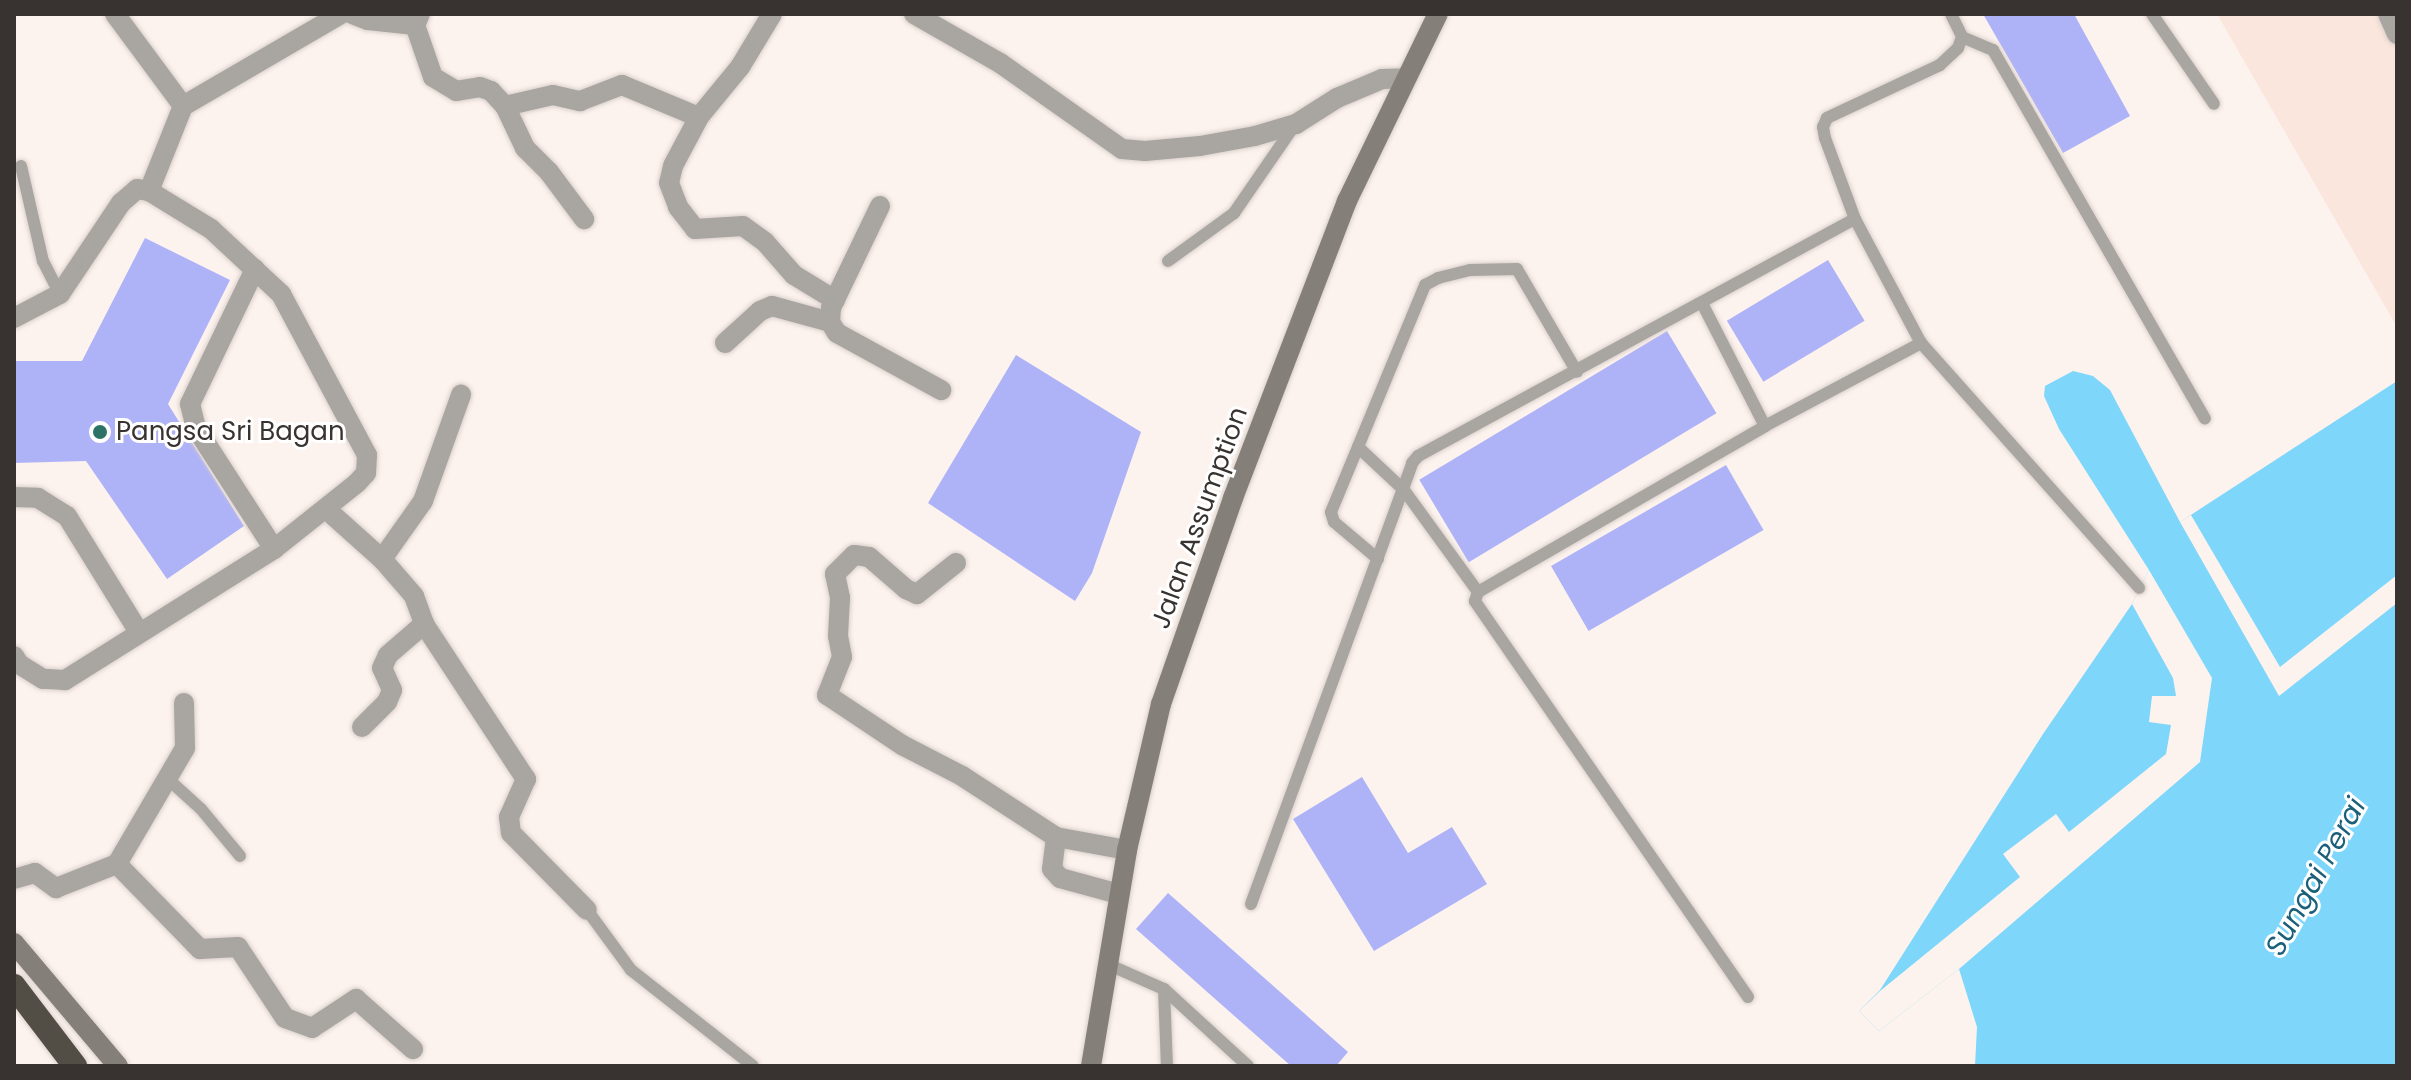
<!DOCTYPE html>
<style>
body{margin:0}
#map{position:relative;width:2411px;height:1080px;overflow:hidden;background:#fdf3ee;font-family:Poppins,sans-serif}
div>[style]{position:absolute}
.built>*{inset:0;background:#fae6dc}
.water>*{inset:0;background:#7ed6fa}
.pier>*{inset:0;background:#fdf3ee}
.building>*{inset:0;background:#aeb2f7;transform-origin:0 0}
.roads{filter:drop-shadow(0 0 2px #dad0cc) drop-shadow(0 0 2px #dad0cc)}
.lane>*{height:12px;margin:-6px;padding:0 6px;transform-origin:6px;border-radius:6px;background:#a9a6a1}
.street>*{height:20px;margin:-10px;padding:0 10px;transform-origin:10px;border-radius:10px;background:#a9a6a1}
.secondary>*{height:20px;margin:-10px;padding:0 10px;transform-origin:10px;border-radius:10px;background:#848079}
.highway>*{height:24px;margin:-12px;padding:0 12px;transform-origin:12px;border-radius:12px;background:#534e45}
.dots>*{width:22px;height:22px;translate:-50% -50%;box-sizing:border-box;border:4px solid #fff;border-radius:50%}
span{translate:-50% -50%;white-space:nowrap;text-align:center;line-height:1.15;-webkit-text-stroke:6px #fff;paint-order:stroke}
.poi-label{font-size:26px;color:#383331}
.left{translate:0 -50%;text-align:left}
.street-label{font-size:26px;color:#383331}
.water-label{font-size:28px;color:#1b6079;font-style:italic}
.frame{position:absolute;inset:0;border:16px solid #383331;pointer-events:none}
</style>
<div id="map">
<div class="built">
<i style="clip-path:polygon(2217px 14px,2397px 14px,2397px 327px)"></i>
</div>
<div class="water">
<i style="clip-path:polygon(2073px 371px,2093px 376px,2110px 390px,2180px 522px,2397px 381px,2397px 1066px,1975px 1066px,1977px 1027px,1959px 969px,1879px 1031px,1859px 1011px,1880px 990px,2043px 734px,2132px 604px,2149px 570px,2059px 429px,2044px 396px,2045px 386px)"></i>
</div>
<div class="pier">
<i style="clip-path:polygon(2191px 515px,2280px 667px,2397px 575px,2397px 603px,2279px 696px,2180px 522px)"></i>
<i style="clip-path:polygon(2149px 570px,2212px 678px,2200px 762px,1959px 969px,1879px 1031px,1859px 1011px,1880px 991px,2020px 877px,2003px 854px,2056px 814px,2069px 832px,2166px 754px,2171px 725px,2149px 722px,2152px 696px,2176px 696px,2173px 678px,2132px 604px)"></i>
</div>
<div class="building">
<i style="clip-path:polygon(1983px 14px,2074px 14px,2130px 116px,2063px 153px)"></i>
<i style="clip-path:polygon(145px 238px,230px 280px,168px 404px,244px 526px,167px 579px,86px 461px,14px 463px,14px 361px,82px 361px)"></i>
<i style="left:1828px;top:260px;width:71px;height:118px;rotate:59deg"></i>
<i style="left:1667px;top:331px;width:96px;height:289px;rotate:59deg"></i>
<i style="clip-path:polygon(1016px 355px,1141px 432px,1092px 573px,1075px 601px,928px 503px)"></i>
<i style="left:1726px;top:465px;width:75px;height:202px;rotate:60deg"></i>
<i style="clip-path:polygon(1362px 777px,1408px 853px,1452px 827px,1487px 884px,1374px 951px,1293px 819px)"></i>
<i style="clip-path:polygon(1168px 893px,1348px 1052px,1336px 1066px,1291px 1066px,1136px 929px)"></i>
</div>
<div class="roads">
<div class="lane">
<i style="left:1951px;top:14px;width:25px;rotate:64deg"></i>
<i style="left:1962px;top:37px;width:12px;rotate:110deg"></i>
<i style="left:1958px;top:48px;width:25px;rotate:137deg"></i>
<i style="left:1940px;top:65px;width:125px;rotate:154.9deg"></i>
<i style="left:1827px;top:118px;width:10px;rotate:114deg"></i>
<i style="left:1823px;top:127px;width:11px;rotate:80deg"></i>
<i style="left:1825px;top:138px;width:86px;rotate:69.7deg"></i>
<i style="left:1855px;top:219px;width:140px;rotate:62deg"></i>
<i style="left:1921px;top:343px;width:328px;rotate:48.3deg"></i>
<i style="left:2152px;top:14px;width:109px;rotate:55.4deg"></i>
<i style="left:1962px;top:37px;width:34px;rotate:23deg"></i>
<i style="left:1993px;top:50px;width:425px;rotate:60.1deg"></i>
<i style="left:21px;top:166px;width:98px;rotate:77deg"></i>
<i style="left:43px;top:261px;width:37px;rotate:63deg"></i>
<i style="left:1168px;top:261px;width:82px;rotate:-36deg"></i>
<i style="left:1234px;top:213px;width:106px;rotate:-55.4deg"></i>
<i style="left:1702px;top:303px;width:138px;rotate:62.9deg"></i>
<i style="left:1358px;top:447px;width:63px;rotate:43.1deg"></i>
<i style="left:1404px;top:490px;width:126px;rotate:54deg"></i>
<i style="left:1378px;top:559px;width:57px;rotate:-139.9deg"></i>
<i style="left:1334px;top:522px;width:10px;rotate:-107deg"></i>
<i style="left:1331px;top:512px;width:246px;rotate:-67.5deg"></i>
<i style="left:1425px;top:285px;width:15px;rotate:-28deg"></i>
<i style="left:1438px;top:278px;width:33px;rotate:-14deg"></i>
<i style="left:1470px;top:270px;width:47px;rotate:-1.2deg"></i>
<i style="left:1517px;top:269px;width:119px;rotate:59.8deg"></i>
<i style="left:169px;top:780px;width:43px;rotate:42.2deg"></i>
<i style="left:201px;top:809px;width:61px;rotate:50.3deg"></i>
<i style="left:1251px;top:904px;width:469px;rotate:-69.9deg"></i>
<i style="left:1412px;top:463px;width:9px;rotate:-49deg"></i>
<i style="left:1418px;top:456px;width:497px;rotate:-28.5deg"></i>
<i style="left:587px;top:910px;width:74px;rotate:53.7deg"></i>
<i style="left:631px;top:970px;width:155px;rotate:38.2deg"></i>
<i style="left:1107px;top:964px;width:62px;rotate:23.7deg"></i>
<i style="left:1164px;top:989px;width:114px;rotate:42.5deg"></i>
<i style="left:1164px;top:989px;width:77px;rotate:87.8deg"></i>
<i style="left:1748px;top:997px;width:481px;rotate:-124.6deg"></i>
<i style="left:1475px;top:601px;width:9px;rotate:-72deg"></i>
<i style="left:1478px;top:592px;width:332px;rotate:-30deg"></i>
<i style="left:1765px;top:426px;width:177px;rotate:-28deg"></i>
</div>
<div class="street">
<i style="left:115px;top:14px;width:114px;rotate:53.5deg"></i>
<i style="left:183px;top:106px;width:92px;rotate:111.8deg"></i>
<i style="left:352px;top:14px;width:17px;rotate:21deg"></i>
<i style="left:368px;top:20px;width:47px;rotate:6.1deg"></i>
<i style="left:420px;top:14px;width:12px;rotate:114deg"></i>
<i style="left:415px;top:25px;width:55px;rotate:70.9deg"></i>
<i style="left:433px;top:77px;width:27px;rotate:31deg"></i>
<i style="left:456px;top:91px;width:24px;rotate:-9deg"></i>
<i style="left:480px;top:87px;width:12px;rotate:20deg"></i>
<i style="left:491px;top:91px;width:21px;rotate:47deg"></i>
<i style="left:505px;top:106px;width:47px;rotate:64.5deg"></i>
<i style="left:525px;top:148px;width:34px;rotate:45deg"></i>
<i style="left:549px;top:172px;width:59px;rotate:53.3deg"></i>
<i style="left:772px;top:14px;width:62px;rotate:121.1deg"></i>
<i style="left:740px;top:67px;width:65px;rotate:129.4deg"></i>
<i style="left:699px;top:117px;width:55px;rotate:118deg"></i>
<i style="left:673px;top:166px;width:17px;rotate:103deg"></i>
<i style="left:669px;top:183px;width:26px;rotate:69deg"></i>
<i style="left:678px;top:207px;width:28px;rotate:52deg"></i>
<i style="left:695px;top:229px;width:48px;rotate:-3.6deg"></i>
<i style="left:743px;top:226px;width:27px;rotate:36deg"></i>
<i style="left:765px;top:242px;width:44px;rotate:48.7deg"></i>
<i style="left:794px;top:275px;width:48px;rotate:31.4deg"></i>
<i style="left:914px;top:14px;width:99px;rotate:29.7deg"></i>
<i style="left:1000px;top:63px;width:149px;rotate:35.2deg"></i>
<i style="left:1122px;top:149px;width:23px;rotate:5deg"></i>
<i style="left:1145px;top:151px;width:55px;rotate:-5.2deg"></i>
<i style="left:1200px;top:146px;width:56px;rotate:-10.3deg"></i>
<i style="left:1255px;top:136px;width:43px;rotate:-16.3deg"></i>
<i style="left:1296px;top:124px;width:49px;rotate:-32.4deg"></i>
<i style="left:1337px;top:98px;width:49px;rotate:-22.9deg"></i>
<i style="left:1382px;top:79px;width:24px;rotate:-2deg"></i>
<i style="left:2388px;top:14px;width:22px;rotate:66deg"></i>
<i style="left:183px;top:106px;width:183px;rotate:-30.2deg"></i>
<i style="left:505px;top:106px;width:49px;rotate:-12.9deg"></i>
<i style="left:553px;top:95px;width:28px;rotate:13deg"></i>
<i style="left:580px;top:101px;width:45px;rotate:-20.9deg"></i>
<i style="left:622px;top:85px;width:83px;rotate:22.6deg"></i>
<i style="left:880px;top:206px;width:113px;rotate:115.7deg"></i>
<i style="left:831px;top:308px;width:14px;rotate:94deg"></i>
<i style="left:830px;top:322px;width:13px;rotate:58deg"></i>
<i style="left:837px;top:333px;width:119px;rotate:28.7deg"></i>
<i style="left:255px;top:269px;width:150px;rotate:115.7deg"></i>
<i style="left:190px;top:404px;width:25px;rotate:76deg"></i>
<i style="left:196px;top:428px;width:144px;rotate:57.2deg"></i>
<i style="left:14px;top:318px;width:52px;rotate:-27.6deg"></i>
<i style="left:60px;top:294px;width:110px;rotate:-56.2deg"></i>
<i style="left:121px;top:203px;width:21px;rotate:-41deg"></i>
<i style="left:137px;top:189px;width:12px;rotate:9deg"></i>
<i style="left:149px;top:191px;width:73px;rotate:31.5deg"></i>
<i style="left:211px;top:229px;width:96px;rotate:42.9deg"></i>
<i style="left:281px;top:294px;width:183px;rotate:61.9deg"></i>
<i style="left:367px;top:455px;width:18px;rotate:93deg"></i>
<i style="left:366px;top:473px;width:13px;rotate:132deg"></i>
<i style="left:357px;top:483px;width:106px;rotate:141.5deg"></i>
<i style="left:274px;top:549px;width:247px;rotate:147.9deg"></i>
<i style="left:65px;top:680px;width:22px;rotate:-177deg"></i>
<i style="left:43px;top:679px;width:28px;rotate:-148deg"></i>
<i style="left:19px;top:664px;width:9px;rotate:-122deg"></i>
<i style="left:725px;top:343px;width:47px;rotate:-42.4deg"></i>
<i style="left:760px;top:311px;width:13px;rotate:-23deg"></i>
<i style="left:772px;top:306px;width:60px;rotate:15.4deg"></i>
<i style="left:14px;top:497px;width:24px;rotate:2deg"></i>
<i style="left:38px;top:498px;width:34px;rotate:32deg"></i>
<i style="left:67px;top:516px;width:137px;rotate:58.2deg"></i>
<i style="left:326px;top:509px;width:75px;rotate:41.8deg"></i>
<i style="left:382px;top:559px;width:49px;rotate:49.1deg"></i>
<i style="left:414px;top:596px;width:30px;rotate:70deg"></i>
<i style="left:424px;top:624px;width:186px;rotate:56.7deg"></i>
<i style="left:526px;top:779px;width:42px;rotate:114.1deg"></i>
<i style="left:509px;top:817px;width:16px;rotate:83deg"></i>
<i style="left:511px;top:833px;width:108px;rotate:45.4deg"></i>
<i style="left:382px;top:559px;width:71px;rotate:-54.7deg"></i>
<i style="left:423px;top:501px;width:113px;rotate:-70.3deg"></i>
<i style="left:956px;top:563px;width:50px;rotate:141.5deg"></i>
<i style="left:917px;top:594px;width:12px;rotate:-156deg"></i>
<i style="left:906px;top:589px;width:49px;rotate:-139.1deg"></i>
<i style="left:869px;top:557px;width:15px;rotate:-172deg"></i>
<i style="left:854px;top:555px;width:27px;rotate:135deg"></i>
<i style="left:835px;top:574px;width:25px;rotate:78deg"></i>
<i style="left:840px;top:598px;width:38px;rotate:93deg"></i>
<i style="left:838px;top:636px;width:21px;rotate:79deg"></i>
<i style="left:842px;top:657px;width:41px;rotate:111.5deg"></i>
<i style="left:827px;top:695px;width:90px;rotate:33.7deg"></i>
<i style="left:902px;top:745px;width:68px;rotate:27.3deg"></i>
<i style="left:962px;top:776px;width:112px;rotate:33deg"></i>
<i style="left:1056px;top:837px;width:72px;rotate:10.4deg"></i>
<i style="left:362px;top:727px;width:35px;rotate:-45deg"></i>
<i style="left:387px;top:702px;width:13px;rotate:-67deg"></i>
<i style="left:392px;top:690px;width:24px;rotate:-114deg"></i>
<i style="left:382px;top:668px;width:14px;rotate:-65deg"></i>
<i style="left:388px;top:655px;width:48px;rotate:-40.7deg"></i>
<i style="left:1056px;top:837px;width:32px;rotate:97deg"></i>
<i style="left:1052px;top:869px;width:12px;rotate:48deg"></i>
<i style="left:1060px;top:878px;width:61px;rotate:15.2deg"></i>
<i style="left:117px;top:864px;width:119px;rotate:45.7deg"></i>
<i style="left:200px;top:949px;width:38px;rotate:-3deg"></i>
<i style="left:238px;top:947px;width:85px;rotate:56.5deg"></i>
<i style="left:285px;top:1018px;width:29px;rotate:20deg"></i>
<i style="left:312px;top:1028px;width:53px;rotate:-33.4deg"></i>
<i style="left:356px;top:999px;width:76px;rotate:41.3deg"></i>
<i style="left:14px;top:879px;width:22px;rotate:-16deg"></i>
<i style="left:35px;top:873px;width:26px;rotate:36deg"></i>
<i style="left:56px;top:888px;width:66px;rotate:-21.5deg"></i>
<i style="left:117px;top:864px;width:134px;rotate:-59.6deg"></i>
<i style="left:185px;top:748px;width:45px;rotate:-91.3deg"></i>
</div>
<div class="secondary">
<i style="left:14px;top:943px;width:161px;rotate:49.8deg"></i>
<i style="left:1091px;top:1066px;width:219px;rotate:-80.5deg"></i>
<i style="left:1127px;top:850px;width:150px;rotate:-76.9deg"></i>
<i style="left:1161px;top:704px;width:218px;rotate:-70.7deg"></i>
<i style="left:1233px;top:498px;width:318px;rotate:-69deg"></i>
<i style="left:1347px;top:201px;width:208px;rotate:-64.1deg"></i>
</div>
<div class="highway">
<i style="left:14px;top:986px;width:101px;rotate:52.7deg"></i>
</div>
</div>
<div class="dots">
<i style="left:100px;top:432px;background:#2c7267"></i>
</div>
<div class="poi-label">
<span class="left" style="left:116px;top:432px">Pangsa Sri Bagan</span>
</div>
<div class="street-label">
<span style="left:1200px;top:518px;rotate:-70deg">Jalan Assumption</span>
</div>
<div class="water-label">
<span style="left:2316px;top:877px;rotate:-61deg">Sungai Perai</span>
</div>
<div class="frame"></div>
</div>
